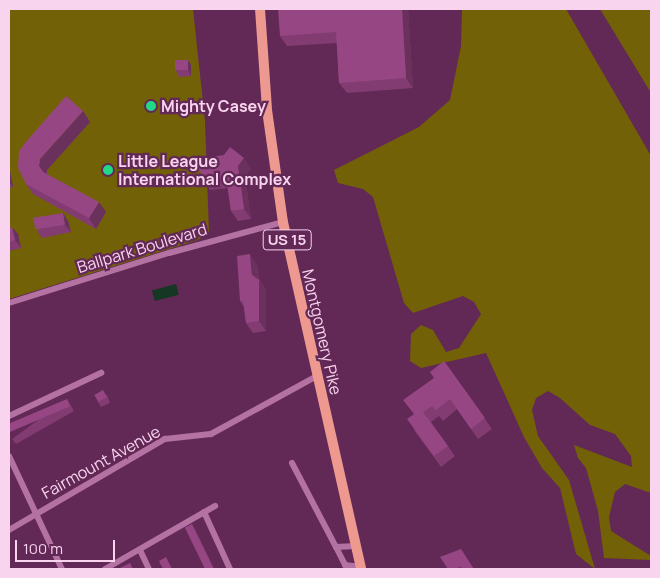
<!DOCTYPE html>
<style>
body{margin:0}
#map{position:relative;width:660px;height:578px;overflow:hidden;background:#622856;font-family:Manrope,sans-serif}
div>[style]{position:absolute}
.green>*{inset:0;background:#726107}
.water>*{inset:0;background:#153724;transform-origin:0 0}
.minor>*{height:6px;margin:-3px;padding:0 3px;transform-origin:3px;border-radius:3px;background:#b472a3}
.trunk>*{height:10px;margin:-5px;padding:0 5px;transform-origin:5px;border-radius:5px;background:#ed998f}
.wall>*{inset:0;background:#823c72}
.shaded-wall>*{inset:0;background:#6a315c}
.building>*{inset:0;background:#974684;transform-origin:0 0}
.dots>*{width:14px;height:14px;translate:-50% -50%;box-sizing:border-box;border:2px solid #622856;border-radius:50%}
span{translate:-50% -50%;white-space:nowrap;text-align:center;line-height:1.15;-webkit-text-stroke:4.5px #622856;paint-order:stroke}
.shield-label span{padding:1px 4px;background:#622856;border:1px solid;border-radius:4px;-webkit-text-stroke-width:0}
.shield-label{font-size:15px;color:#f9d4ee;font-weight:700}
.poi-label{font-size:16px;color:#f9d4ee;font-weight:700}
.left{translate:0 -50%;text-align:left}
.street-label{font-size:16px;color:#f9d4ee}
.frame{position:absolute;inset:0;border:10px solid #f9d4ee;pointer-events:none}
.scale{position:absolute;left:15px;top:540px;width:100px;height:22px;box-sizing:border-box;border:2px solid #f9d4ee;border-top:0;padding-left:6px;font-size:15px;line-height:18px;white-space:nowrap;color:#f9d4ee;-webkit-text-stroke:4px #622856;paint-order:stroke}
</style>
<div id="map">
<div class="green">
<i style="clip-path:polygon(9px 9px,193px 9px,205px 121px,209px 233px,198px 240px,9px 299px)"></i>
<i style="clip-path:polygon(462px 9px,566px 9px,651px 156px,651px 493px,625px 484px,615px 492px,609px 517px,611px 531px,651px 556px,651px 560px,604px 558px,598px 511px,586px 468px,578px 458px,574px 445px,632px 467px,631px 456px,615px 434px,590px 425px,560px 398px,548px 391px,536px 398px,532px 410px,538px 436px,569px 480px,595px 569px,576px 554px,560px 488px,542px 468px,524px 437px,486px 353px,421px 368px,410px 361px,411px 334px,421px 325px,433px 330px,446px 352px,459px 348px,481px 314px,474px 302px,463px 296px,413px 313px,404px 303px,373px 197px,363px 189px,338px 183px,334px 170px,419px 127px,450px 100px,461px 46px)"></i>
<i style="clip-path:polygon(600px 9px,651px 9px,651px 93px)"></i>
</div>
<div class="water">
<i style="left:176px;top:284px;width:11px;height:25px;rotate:75deg"></i>
</div>
<div class="minor">
<i style="left:9px;top:303px;width:168px;rotate:-17.4deg"></i>
<i style="left:169px;top:253px;width:118px;rotate:-15.2deg"></i>
<i style="left:9px;top:416px;width:102px;rotate:-25.1deg"></i>
<i style="left:9px;top:456px;width:125px;rotate:64.9deg"></i>
<i style="left:292px;top:463px;width:95px;rotate:62.4deg"></i>
<i style="left:336px;top:547px;width:20px;rotate:-3deg"></i>
<i style="left:204px;top:512px;width:63px;rotate:65.5deg"></i>
<i style="left:9px;top:530px;width:181px;rotate:-30.3deg"></i>
<i style="left:165px;top:439px;width:46px;rotate:-6.2deg"></i>
<i style="left:211px;top:434px;width:121px;rotate:-28.7deg"></i>
<i style="left:336px;top:547px;width:20px;rotate:63deg"></i>
<i style="left:345px;top:565px;width:16px;rotate:7deg"></i>
<i style="left:140px;top:550px;width:21px;rotate:65deg"></i>
<i style="left:105px;top:569px;width:127px;rotate:-29.8deg"></i>
</div>
<div class="trunk">
<i style="left:260px;top:9px;width:101px;rotate:86deg"></i>
<i style="left:267px;top:110px;width:113px;rotate:81.9deg"></i>
<i style="left:283px;top:222px;width:356px;rotate:77.3deg"></i>
</div>
<div class="wall">
<i style="clip-path:polygon(408px 9px,413px 88px,347px 93px,339px 83px,337px 43px,287px 46px,280px 36px)"></i>
<i style="clip-path:polygon(188px 60px,191px 65px,191px 76px,179px 77px,176px 71px)"></i>
<i style="clip-path:polygon(83px 111px,90px 122px,47px 170px,47px 174px,106px 212px,96px 229px,33px 194px,26px 184px)"></i>
<i style="clip-path:polygon(9px 166px,13px 187px,9px 188px)"></i>
<i style="clip-path:polygon(251px 168px,245px 176px,251px 219px,238px 221px,231px 211px,228px 188px,210px 190px,203px 180px)"></i>
<i style="clip-path:polygon(63px 213px,68px 221px,71px 232px,42px 238px,37px 231px)"></i>
<i style="clip-path:polygon(9px 228px,18px 234px,21px 248px,9px 251px)"></i>
<i style="clip-path:polygon(257px 265px,259px 279px,266px 290px,266px 331px,253px 333px,246px 323px,244px 307px,240px 301px)"></i>
<i style="clip-path:polygon(444px 361px,492px 429px,478px 439px,457px 409px,443px 421px,439px 416px,431px 422px,455px 456px,441px 467px,414px 430px,414px 415px,434px 378px)"></i>
<i style="clip-path:polygon(107px 395px,110px 403px,101px 407px,98px 402px)"></i>
<i style="clip-path:polygon(67px 399px,74px 411px,16px 444px,12px 439px)"></i>
<i style="clip-path:polygon(461px 549px,474px 569px,448px 569px)"></i>
</div>
<div class="shaded-wall">
<i style="clip-path:polygon(402px 9px,408px 9px,413px 88px,406px 78px)"></i>
<i style="clip-path:polygon(188px 60px,191px 65px,191px 76px,188px 70px)"></i>
<i style="clip-path:polygon(83px 111px,90px 122px,47px 170px,46px 176px,43px 172px,39px 166px,40px 159px)"></i>
<i style="clip-path:polygon(244px 158px,251px 168px,245px 176px,251px 219px,244px 209px,238px 166px)"></i>
<i style="clip-path:polygon(9px 166px,13px 187px,9px 181px)"></i>
<i style="clip-path:polygon(99px 202px,106px 212px,96px 229px,89px 218px)"></i>
<i style="clip-path:polygon(63px 213px,68px 221px,71px 232px,65px 225px)"></i>
<i style="clip-path:polygon(12px 227px,18px 234px,21px 248px,15px 240px)"></i>
<i style="clip-path:polygon(250px 254px,257px 265px,259px 284px,259px 280px,266px 290px,266px 331px,259px 321px)"></i>
<i style="clip-path:polygon(192px 524px,196px 530px,215px 569px,214px 569px)"></i>
</div>
<div class="building">
<i style="clip-path:polygon(278px 9px,402px 9px,406px 78px,339px 83px,336px 32px,280px 36px)"></i>
<i style="left:188px;top:60px;width:10px;height:13px;rotate:90deg"></i>
<i style="clip-path:polygon(66px 96px,83px 111px,40px 159px,39px 166px,43px 172px,99px 202px,89px 218px,26px 184px,18px 168px,19px 151px,25px 143px)"></i>
<i style="clip-path:polygon(230px 147px,244px 158px,238px 166px,244px 209px,231px 211px,226px 177px,203px 180px,196px 159px,224px 155px)"></i>
<i style="left:63px;top:213px;width:12px;height:30px;rotate:81deg"></i>
<i style="clip-path:polygon(12px 227px,15px 240px,9px 242px,9px 228px)"></i>
<i style="clip-path:polygon(250px 254px,252px 275px,259px 280px,259px 321px,246px 323px,243px 301px,240px 301px,237px 256px)"></i>
<i style="clip-path:polygon(444px 361px,485px 418px,471px 429px,450px 399px,436px 410px,432px 406px,423px 412px,448px 446px,434px 456px,407px 419px,414px 414px,403px 400px,434px 378px,430px 372px)"></i>
<i style="left:103px;top:390px;width:8px;height:10px;rotate:60deg"></i>
<i style="left:67px;top:399px;width:8px;height:66px;rotate:67deg"></i>
<i style="left:192px;top:524px;width:50px;height:8px;rotate:64deg"></i>
<i style="clip-path:polygon(461px 549px,473px 568px,470px 569px,463px 569px,461px 566px,455px 569px,448px 569px,440px 557px)"></i>
<i style="clip-path:polygon(166px 557px,172px 569px,163px 569px,159px 561px)"></i>
<i style="clip-path:polygon(130px 563px,133px 569px,121px 569px,120px 568px)"></i>
</div>
<div class="dots">
<i style="left:151px;top:106px;background:#22d887"></i>
<i style="left:108px;top:170px;background:#22d887"></i>
</div>
<div class="shield-label">
<span style="left:287px;top:240px">US 15</span>
</div>
<div class="poi-label">
<span class="left" style="left:161px;top:106px">Mighty Casey</span>
<span class="left" style="left:118px;top:170px">Little League<br>International Complex</span>
</div>
<div class="street-label">
<span style="left:142px;top:248px;rotate:-17deg">Ballpark Boulevard</span>
<span style="left:322px;top:332px;rotate:77deg">Montgomery Pike</span>
<span style="left:101px;top:462px;rotate:-29deg">Fairmount Avenue</span>
</div>
<div class="frame"></div>
<div class="scale">100 m</div>
</div>
